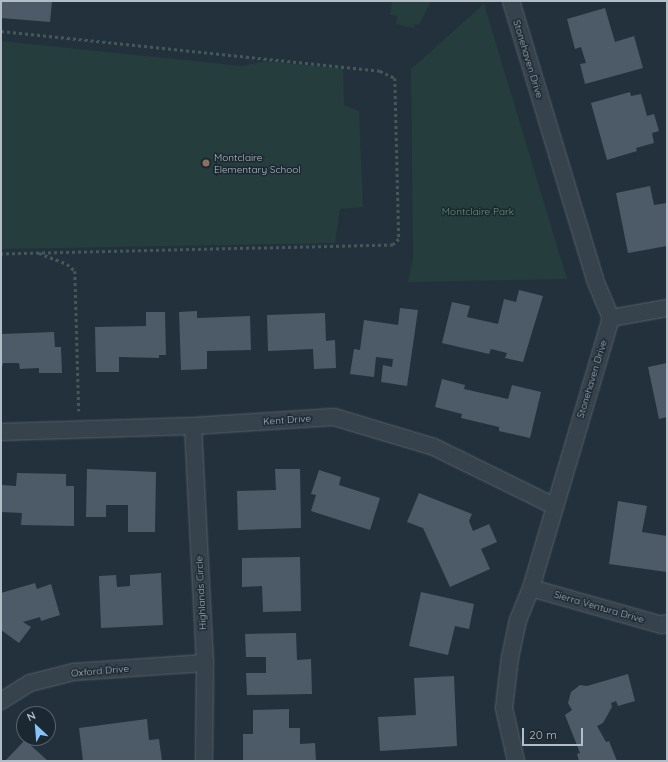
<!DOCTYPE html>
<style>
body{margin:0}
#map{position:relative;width:668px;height:762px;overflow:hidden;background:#23313c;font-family:Quicksand,sans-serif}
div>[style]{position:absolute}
.green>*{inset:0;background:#253d3c}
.building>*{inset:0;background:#4c5b67}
.path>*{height:2.5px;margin-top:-1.25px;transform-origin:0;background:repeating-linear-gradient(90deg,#425958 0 3px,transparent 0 6px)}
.roads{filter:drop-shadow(0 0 1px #55606a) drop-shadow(0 0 1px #55606a)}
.minor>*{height:16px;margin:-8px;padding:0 8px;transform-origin:8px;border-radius:8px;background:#36434c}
.dots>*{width:11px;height:11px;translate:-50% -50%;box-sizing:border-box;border:2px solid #1c2831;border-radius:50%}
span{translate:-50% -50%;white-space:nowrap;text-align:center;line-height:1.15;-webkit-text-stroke:3px #1c2831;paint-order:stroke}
.street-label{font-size:10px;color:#b2bdc8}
.poi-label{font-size:10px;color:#b2bdc8}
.left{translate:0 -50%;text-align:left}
.park-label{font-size:10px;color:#69996d}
.frame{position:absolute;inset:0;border:2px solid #b2bdc8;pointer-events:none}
.north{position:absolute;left:16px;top:706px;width:40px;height:40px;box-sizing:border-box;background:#1c2831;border:1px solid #58646d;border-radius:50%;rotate:334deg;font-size:11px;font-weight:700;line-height:16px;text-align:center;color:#b2bdc8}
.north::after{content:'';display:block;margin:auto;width:14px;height:18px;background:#86c3f8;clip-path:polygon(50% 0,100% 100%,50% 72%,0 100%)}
.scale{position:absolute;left:522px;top:728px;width:61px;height:18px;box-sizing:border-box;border:2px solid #b2bdc8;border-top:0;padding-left:5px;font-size:12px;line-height:14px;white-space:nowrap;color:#b2bdc8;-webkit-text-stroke:3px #1c2831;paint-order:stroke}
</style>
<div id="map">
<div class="green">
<i style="clip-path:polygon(392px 1px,431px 1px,419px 25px,415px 24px,414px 28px,396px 24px,397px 16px,390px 15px)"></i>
<i style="clip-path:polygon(484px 4px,567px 279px,408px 282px,413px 257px,411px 69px)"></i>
<i style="clip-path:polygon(1px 41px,242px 66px,266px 61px,343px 69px,344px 105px,359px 111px,363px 207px,340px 209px,335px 243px,1px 249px)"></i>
</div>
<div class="building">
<i style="clip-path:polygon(1px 1px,52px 1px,50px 22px,1px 18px)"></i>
<i style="clip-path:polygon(605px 8px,615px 42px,634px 36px,643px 68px,585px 84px,580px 64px,586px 63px,581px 47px,575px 49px,567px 19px)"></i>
<i style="clip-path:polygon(630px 92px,631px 96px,641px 94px,647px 116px,654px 114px,659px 131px,652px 133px,654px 143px,636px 148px,637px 151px,607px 160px,591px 103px)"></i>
<i style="clip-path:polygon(650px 186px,654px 205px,667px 203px,667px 246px,628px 253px,616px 193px)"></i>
<i style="clip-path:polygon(519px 290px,543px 296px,523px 362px,505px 358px,507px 353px,491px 349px,489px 354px,442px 343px,452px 302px,470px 306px,467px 317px,498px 324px,504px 299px,516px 302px)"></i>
<i style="clip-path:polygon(400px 308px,418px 310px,407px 386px,381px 382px,383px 365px,392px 367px,393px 359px,376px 357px,374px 377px,350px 374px,354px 349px,360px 350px,364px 320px,398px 325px)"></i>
<i style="clip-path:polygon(197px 311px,197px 318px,250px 316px,251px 350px,207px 351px,207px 369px,181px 370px,179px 312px)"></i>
<i style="clip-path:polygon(146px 312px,165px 312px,166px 355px,159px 355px,159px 358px,119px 357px,119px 372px,96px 372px,95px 327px,146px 326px)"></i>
<i style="clip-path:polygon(325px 313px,326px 341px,335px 340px,336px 368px,314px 369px,313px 349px,268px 351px,267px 315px)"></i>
<i style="clip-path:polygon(54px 332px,55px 347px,61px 347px,62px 373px,39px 373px,39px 368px,20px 369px,19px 363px,3px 363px,1px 371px,1px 334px)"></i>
<i style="clip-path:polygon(667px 363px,667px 417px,659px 419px,648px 367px)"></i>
<i style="clip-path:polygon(442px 379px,465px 385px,464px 389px,508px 399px,512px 385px,541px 392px,530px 438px,499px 431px,499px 427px,461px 418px,462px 414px,435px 407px)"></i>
<i style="clip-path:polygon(87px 469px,156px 472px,155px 532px,128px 532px,128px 505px,106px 505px,106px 517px,86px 517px)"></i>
<i style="clip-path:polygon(275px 469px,300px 469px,301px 528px,238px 530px,237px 491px,276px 490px)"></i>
<i style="clip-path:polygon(319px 470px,341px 477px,339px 485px,380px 498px,370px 530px,311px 511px,316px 495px,311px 494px)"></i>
<i style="clip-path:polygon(17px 473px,66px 474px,66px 486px,74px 486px,74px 526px,21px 525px,22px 513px,1px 512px,1px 485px,16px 486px)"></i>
<i style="clip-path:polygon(419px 493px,472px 514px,469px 521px,473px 531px,489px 524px,497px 542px,481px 549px,490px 569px,450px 587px,423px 528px,407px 522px)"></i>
<i style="clip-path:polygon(618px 501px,647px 506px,642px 532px,667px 536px,667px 572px,609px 564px)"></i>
<i style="clip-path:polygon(300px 557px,301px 611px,263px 612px,262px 586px,242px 587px,242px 558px)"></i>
<i style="clip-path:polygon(161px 573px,163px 625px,101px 628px,99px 576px,116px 575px,117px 587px,130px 586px,130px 575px)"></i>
<i style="clip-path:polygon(35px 583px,37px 589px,51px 584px,60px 615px,41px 621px,40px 617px,23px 622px,31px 627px,19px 643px,1px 630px,1px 593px)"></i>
<i style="clip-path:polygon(421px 592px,474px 604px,469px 629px,455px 626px,448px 655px,409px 646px)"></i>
<i style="clip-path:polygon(296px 633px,297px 660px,311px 659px,312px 694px,247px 695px,246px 673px,266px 673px,266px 657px,246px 657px,245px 634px)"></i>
<i style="clip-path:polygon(628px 674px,635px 701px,618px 706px,616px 701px,611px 703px,612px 707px,603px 723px,597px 726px,606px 742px,609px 741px,617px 761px,579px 761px,577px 754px,580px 753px,565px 715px,572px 710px,568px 703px,571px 692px,580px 685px,587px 686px)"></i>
<i style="clip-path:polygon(454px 676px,457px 746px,380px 751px,378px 717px,416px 715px,414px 678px)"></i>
<i style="clip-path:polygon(289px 709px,289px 728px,300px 728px,300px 744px,315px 743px,316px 761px,243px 761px,243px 734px,253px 734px,253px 710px)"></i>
<i style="clip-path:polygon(147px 719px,149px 740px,159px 739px,162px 761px,83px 761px,79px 728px)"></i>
<i style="clip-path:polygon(25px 740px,48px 761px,5px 761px)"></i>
</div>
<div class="path">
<i style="left:1px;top:31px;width:381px;rotate:6deg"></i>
<i style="left:380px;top:71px;width:17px;rotate:25deg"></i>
<i style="left:395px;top:78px;width:161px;rotate:88.6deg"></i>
<i style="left:399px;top:239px;width:8px;rotate:135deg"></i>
<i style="left:393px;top:245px;width:392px;rotate:178.7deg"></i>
<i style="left:39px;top:253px;width:30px;rotate:21deg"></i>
<i style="left:67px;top:264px;width:11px;rotate:41deg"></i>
<i style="left:75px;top:271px;width:140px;rotate:88.4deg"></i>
</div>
<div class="roads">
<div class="minor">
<i style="left:511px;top:1px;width:291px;rotate:73.2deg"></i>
<i style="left:595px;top:280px;width:41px;rotate:67.2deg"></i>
<i style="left:611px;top:318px;width:282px;rotate:106.5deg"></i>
<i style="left:531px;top:588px;width:35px;rotate:112deg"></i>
<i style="left:518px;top:620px;width:38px;rotate:102deg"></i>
<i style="left:510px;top:657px;width:51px;rotate:96.7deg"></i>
<i style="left:504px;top:708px;width:54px;rotate:77.2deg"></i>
<i style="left:611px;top:318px;width:57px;rotate:-10.1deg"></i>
<i style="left:193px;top:426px;width:237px;rotate:87.1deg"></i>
<i style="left:205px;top:663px;width:98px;rotate:90.6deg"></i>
<i style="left:1px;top:432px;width:192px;rotate:-1.8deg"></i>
<i style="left:193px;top:426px;width:141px;rotate:-3.7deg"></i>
<i style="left:334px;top:417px;width:104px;rotate:16.7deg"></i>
<i style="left:434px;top:447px;width:134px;rotate:26.2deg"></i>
<i style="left:531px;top:588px;width:136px;rotate:15.8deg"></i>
<i style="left:662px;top:625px;width:5px;rotate:-22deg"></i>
<i style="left:1px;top:701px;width:34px;rotate:-32deg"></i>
<i style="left:30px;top:683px;width:44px;rotate:-14.3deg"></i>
<i style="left:73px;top:672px;width:132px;rotate:-3.9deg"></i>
</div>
</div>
<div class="dots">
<i style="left:206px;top:163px;background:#8d6e63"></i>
</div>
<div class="street-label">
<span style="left:528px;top:59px;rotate:73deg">Stonehaven Drive</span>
<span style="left:592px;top:379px;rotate:-73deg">Stonehaven Drive</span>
<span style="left:287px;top:420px;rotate:-4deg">Kent Drive</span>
<span style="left:201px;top:593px;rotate:-93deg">Highlands Circle</span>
<span style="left:599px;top:607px;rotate:16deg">Sierra Ventura Drive</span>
<span style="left:100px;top:671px;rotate:-5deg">Oxford Drive</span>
</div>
<div class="poi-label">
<span class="left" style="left:214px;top:163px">Montclaire<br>Elementary School</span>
</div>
<div class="park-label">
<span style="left:478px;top:212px">Montclaire Park</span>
</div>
<div class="frame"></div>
<div class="north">N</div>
<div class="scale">20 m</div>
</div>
